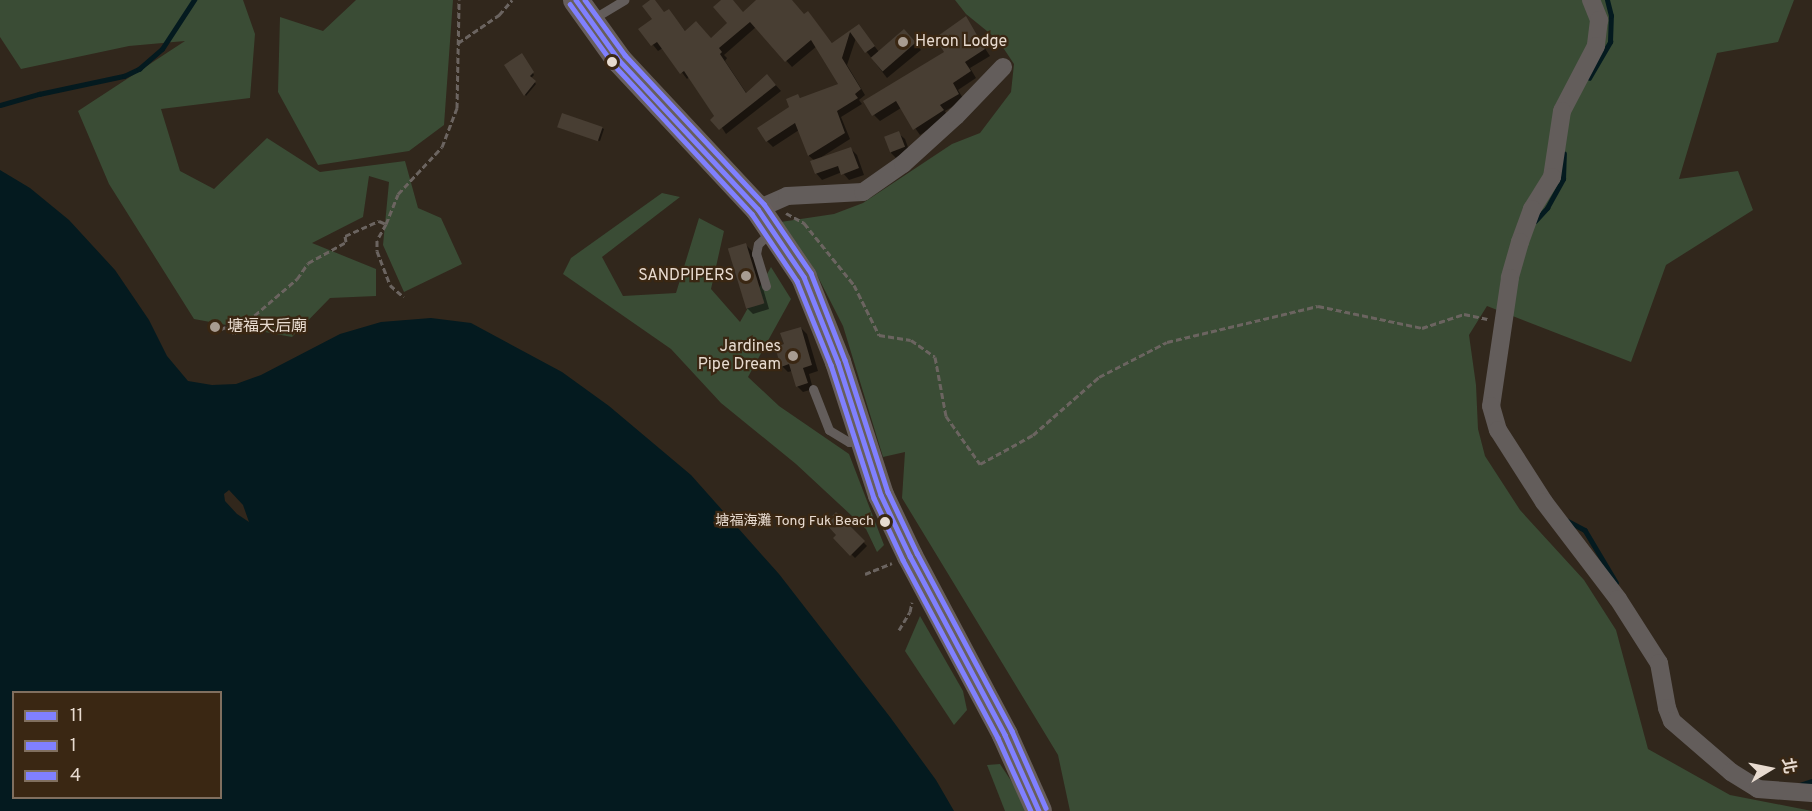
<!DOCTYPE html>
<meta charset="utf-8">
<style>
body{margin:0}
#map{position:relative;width:1812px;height:811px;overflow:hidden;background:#31271c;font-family:Overpass,"Noto Sans TC",sans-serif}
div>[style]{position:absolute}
.green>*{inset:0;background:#3a4c35}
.water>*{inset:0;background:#041a1f}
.shadow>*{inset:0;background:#0007}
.stream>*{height:4.5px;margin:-2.25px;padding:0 2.25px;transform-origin:2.25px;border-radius:2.25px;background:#041a1f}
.building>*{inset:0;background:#483e33;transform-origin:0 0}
.path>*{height:3px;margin-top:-1.5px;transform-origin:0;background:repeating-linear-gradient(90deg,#6b6460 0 6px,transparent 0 9px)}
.lane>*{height:9px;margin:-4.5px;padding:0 4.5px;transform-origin:4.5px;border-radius:4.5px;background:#635d5b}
.street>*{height:18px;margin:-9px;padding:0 9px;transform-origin:9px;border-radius:9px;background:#635d5b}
.secondary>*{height:26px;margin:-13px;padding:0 13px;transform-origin:13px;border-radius:13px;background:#675e5c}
.bus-1>*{height:4.5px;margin:-2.25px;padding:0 2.25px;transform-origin:2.25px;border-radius:2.25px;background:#8080ff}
.bus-2>*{height:4.5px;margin:-2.25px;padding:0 2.25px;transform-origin:2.25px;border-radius:2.25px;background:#8080ff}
.bus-3>*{height:4.5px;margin:-2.25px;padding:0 2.25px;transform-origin:2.25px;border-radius:2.25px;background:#8080ff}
.dots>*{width:16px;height:16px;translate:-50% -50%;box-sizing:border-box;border:3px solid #3a2713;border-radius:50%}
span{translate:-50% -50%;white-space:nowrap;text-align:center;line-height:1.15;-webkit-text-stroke:4.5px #3a2713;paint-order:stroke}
.bus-label{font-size:14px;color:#e8dbd0}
.right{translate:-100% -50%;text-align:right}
.poi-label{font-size:16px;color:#e8dbd0}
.left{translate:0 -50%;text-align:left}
.legend{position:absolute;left:12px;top:691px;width:210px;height:108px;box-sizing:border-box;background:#3a2713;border:2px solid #806f5f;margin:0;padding:8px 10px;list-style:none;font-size:18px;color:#e8dbd0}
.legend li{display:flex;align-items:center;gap:12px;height:30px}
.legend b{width:30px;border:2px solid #806f5f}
.north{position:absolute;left:1740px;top:739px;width:60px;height:60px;-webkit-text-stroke:4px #3a2713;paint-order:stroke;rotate:80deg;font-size:16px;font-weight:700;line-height:24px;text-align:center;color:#e8dbd0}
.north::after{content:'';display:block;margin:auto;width:21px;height:27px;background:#e8dbd0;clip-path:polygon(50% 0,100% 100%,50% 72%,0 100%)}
</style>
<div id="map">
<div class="green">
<i style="clip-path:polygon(0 0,243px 0,255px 34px,250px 98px,161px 109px,180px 171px,214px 189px,267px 138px,320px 172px,405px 161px,418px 208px,441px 218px,462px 264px,404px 292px,383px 245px,389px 182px,369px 176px,363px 217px,312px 243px,376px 269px,376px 296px,330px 298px,292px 337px,194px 319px,109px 184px,78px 111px,185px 41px,129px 46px,21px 69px,0 37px)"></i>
<i style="clip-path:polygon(356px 0,453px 0,444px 125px,409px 151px,318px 165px,278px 92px,280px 17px,323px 31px)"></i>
<i style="clip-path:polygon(955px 0,1794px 0,1778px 42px,1717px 53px,1679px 179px,1738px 171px,1753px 210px,1666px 265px,1631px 362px,1487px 306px,1469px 335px,1476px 385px,1478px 429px,1485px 456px,1520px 510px,1584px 580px,1616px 630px,1648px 749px,1730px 795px,1812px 811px,1070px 811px,1058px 755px,902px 498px,905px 452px,883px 457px,843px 326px,815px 271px,774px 223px,834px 214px,863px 203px,952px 144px,980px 133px,1011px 92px,1014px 64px,998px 40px,966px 14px)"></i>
<i style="clip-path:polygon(662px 193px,680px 197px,602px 257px,623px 296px,676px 293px,699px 218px,724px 231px,711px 289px,740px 322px,771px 267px,791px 299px,748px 377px,779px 406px,849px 454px,884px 545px,877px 552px,866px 529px,796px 464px,721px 403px,671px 349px,563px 274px,571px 258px)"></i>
<i style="clip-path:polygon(920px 616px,963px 691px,967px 710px,954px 725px,905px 651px)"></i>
<i style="clip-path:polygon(1000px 764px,1025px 802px,1028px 811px,1005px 811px,987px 765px)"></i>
</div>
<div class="water">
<i style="clip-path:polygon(evenodd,0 170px,30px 188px,69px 220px,115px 270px,149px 320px,167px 356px,188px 381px,212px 385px,236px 384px,261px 375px,340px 334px,381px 322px,431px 318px,471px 323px,562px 372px,609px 406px,691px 475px,779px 574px,890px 717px,936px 780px,954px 811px,0 811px,0 170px,229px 490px,243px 505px,249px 522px,237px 514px,225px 501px,224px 494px,229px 490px,0 170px,14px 692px,220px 692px,220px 798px,14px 798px,14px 692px)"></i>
</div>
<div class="shadow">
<i style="clip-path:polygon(652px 0,665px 14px,669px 11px,686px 32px,711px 40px,730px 23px,723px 0,732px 0,744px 14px,758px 0,780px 0,805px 16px,808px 13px,833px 44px,859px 26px,879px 52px,910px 37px,921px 50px,887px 78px,856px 38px,847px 65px,865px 95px,859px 100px,862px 104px,841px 117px,850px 139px,820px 158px,851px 149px,857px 155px,864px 175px,849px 180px,842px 172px,822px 180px,816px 173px,815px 161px,809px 156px,799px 130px,773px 147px,767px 141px,798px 95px,801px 99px,840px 84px,817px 46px,792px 67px,756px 27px,724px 55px,727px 58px,725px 61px,747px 94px,773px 82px,781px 91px,726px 134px,689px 77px,687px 79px,663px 48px,658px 51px,640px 29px,654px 19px)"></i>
<i style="clip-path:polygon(965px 18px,990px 56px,970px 68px,976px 78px,958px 90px,964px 100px,945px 111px,948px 117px,920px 135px,901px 108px,880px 121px,874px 115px,946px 52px)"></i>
<i style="clip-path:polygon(523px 56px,534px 75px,531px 78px,536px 84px,526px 96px,506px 66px)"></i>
<i style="clip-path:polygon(560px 128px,602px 128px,604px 129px,600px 141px)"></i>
<i style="clip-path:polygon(898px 133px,905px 139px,910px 153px,897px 159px,891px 153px)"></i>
<i style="clip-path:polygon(746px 245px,752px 251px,769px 309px,753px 314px,747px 308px,730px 250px)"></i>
<i style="clip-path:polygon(801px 328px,807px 334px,818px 371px,809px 374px,813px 389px,803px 392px,797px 386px,792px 371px,788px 372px,782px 366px,785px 345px)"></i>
<i style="clip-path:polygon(836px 514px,867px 546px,855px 558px,835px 538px,838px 535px)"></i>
</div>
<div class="stream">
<i style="left:1589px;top:78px;width:42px;rotate:-59.7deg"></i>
<i style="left:1610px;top:42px;width:26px;rotate:-88deg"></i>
<i style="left:1611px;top:16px;width:16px;rotate:-104deg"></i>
<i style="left:0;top:105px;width:41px;rotate:-15.8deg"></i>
<i style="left:39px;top:94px;width:87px;rotate:-12deg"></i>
<i style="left:124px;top:76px;width:17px;rotate:-25deg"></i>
<i style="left:139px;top:69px;width:30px;rotate:-41deg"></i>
<i style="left:162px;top:49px;width:59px;rotate:-56.9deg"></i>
<i style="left:1535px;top:221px;width:18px;rotate:-47deg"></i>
<i style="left:1547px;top:208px;width:33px;rotate:-61deg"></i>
<i style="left:1563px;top:179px;width:25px;rotate:-88deg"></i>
<i style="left:1566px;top:520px;width:21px;rotate:28deg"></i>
<i style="left:1585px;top:530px;width:61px;rotate:59.2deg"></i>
<i style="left:1800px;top:785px;width:13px;rotate:-18deg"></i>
</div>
<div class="building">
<i style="clip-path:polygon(650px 0,655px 0,664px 12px,669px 9px,685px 31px,696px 21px,711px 38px,727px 23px,713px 7px,721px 0,733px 0,743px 12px,756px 0,792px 0,804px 14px,808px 11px,832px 43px,859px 24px,875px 46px,865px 53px,850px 32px,842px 58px,861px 89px,855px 94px,858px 98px,837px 111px,845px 133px,808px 156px,795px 123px,766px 142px,757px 128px,789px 107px,786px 99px,798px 94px,800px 98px,838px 84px,811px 40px,785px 62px,750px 22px,719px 48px,722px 52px,720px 54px,746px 93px,767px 74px,776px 85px,719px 130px,710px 120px,714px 116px,684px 71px,680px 74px,657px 42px,651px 46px,638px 29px,652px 19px,642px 6px)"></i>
<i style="clip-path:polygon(966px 16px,985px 49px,965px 62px,971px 71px,953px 83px,959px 94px,940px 105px,944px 110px,913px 130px,896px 101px,872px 116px,863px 101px,944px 52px,935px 38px)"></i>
<i style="left:904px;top:29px;width:18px;height:44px;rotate:49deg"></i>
<i style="clip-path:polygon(522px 53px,534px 72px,530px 76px,536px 81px,524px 96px,504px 65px)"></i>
<i style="left:562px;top:113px;width:43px;height:15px;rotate:19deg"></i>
<i style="left:899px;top:131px;width:17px;height:16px;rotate:69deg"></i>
<i style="clip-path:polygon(851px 147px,859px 168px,841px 175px,838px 166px,815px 174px,810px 161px)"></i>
<i style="left:746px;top:243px;width:63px;height:19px;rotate:73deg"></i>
<i style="clip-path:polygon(801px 327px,812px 365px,803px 368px,808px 383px,796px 387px,789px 364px,781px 367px,775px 347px,784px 344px,780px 333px)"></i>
<i style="clip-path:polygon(836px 512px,865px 541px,850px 556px,833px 538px,836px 535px,825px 523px)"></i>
</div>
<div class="path">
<i style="left:458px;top:43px;width:50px;rotate:-34.3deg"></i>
<i style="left:499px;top:15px;width:20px;rotate:-49deg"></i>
<i style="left:786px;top:213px;width:21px;rotate:29deg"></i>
<i style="left:804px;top:223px;width:80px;rotate:51.1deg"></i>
<i style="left:854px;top:285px;width:56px;rotate:63.4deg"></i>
<i style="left:879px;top:335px;width:32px;rotate:9deg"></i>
<i style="left:911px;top:340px;width:29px;rotate:35deg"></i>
<i style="left:935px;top:357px;width:60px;rotate:79.4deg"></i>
<i style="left:946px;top:416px;width:59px;rotate:54.7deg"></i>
<i style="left:980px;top:464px;width:60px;rotate:-28.7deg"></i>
<i style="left:1033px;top:435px;width:88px;rotate:-41.3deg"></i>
<i style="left:1099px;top:377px;width:76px;rotate:-27.2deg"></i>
<i style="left:1167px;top:342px;width:155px;rotate:-13.4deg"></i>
<i style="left:1318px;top:306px;width:106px;rotate:11.9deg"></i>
<i style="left:1422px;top:328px;width:44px;rotate:-18.4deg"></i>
<i style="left:1464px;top:314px;width:24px;rotate:12deg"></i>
<i style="left:386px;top:224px;width:18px;rotate:119deg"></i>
<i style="left:377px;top:240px;width:11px;rotate:90deg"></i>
<i style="left:377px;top:251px;width:36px;rotate:69deg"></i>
<i style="left:390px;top:285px;width:18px;rotate:41deg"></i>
<i style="left:221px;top:329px;width:5px;rotate:-22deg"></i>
<i style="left:226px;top:327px;width:10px;rotate:37deg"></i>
<i style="left:234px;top:333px;width:83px;rotate:-40.6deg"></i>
<i style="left:297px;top:279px;width:19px;rotate:-55deg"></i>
<i style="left:308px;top:263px;width:43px;rotate:-28.9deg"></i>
<i style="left:346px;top:242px;width:6px;rotate:-99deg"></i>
<i style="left:345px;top:236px;width:37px;rotate:-24deg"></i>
<i style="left:379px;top:221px;width:8px;rotate:23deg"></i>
<i style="left:386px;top:224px;width:32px;rotate:-68deg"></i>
<i style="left:398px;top:194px;width:64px;rotate:-46.9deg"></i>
<i style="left:442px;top:147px;width:42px;rotate:-69deg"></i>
<i style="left:457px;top:108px;width:108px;rotate:-88.9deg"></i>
<i style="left:865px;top:574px;width:29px;rotate:-22deg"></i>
<i style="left:899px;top:630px;width:21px;rotate:-59deg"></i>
<i style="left:910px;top:612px;width:10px;rotate:-79deg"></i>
</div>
<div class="lane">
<i style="left:591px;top:20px;width:39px;rotate:-31deg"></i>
<i style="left:766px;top:286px;width:34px;rotate:-107deg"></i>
<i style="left:756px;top:254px;width:10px;rotate:-79deg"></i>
<i style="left:758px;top:244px;width:19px;rotate:-43deg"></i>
<i style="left:813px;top:389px;width:44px;rotate:68.7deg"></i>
<i style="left:829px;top:430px;width:23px;rotate:31deg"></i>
<i style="left:849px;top:442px;width:13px;rotate:-4deg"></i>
</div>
<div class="street">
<i style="left:1591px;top:0;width:22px;rotate:68deg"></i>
<i style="left:1599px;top:20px;width:26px;rotate:97deg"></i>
<i style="left:1596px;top:46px;width:73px;rotate:117.6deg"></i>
<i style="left:1562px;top:111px;width:67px;rotate:98.6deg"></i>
<i style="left:1552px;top:177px;width:38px;rotate:122deg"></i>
<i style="left:1532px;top:209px;width:35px;rotate:110deg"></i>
<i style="left:1520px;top:242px;width:37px;rotate:106deg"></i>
<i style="left:1510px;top:278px;width:129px;rotate:98.4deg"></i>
<i style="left:1491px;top:406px;width:25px;rotate:74deg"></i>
<i style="left:1498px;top:430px;width:85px;rotate:57.4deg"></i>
<i style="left:1544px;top:502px;width:122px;rotate:52.7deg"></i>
<i style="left:1618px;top:599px;width:76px;rotate:57.4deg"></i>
<i style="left:1659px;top:663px;width:46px;rotate:79.9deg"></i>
<i style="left:1667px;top:708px;width:14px;rotate:69deg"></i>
<i style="left:1672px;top:721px;width:78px;rotate:40.8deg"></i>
<i style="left:1731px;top:772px;width:32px;rotate:32deg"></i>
<i style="left:1758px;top:789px;width:54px;rotate:4.2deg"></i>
<i style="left:758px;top:209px;width:32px;rotate:-24deg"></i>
<i style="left:787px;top:196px;width:76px;rotate:-3deg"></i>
<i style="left:863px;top:192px;width:49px;rotate:-35deg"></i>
<i style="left:903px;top:164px;width:72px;rotate:-42.2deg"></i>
<i style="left:956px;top:116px;width:68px;rotate:-46.2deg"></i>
</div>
<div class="secondary">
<i style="left:576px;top:0;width:74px;rotate:54.4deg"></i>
<i style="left:619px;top:60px;width:204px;rotate:47deg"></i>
<i style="left:758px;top:209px;width:82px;rotate:55.9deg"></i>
<i style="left:804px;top:277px;width:92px;rotate:68.2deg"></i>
<i style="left:838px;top:362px;width:140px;rotate:72.1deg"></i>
<i style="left:881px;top:495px;width:68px;rotate:64.6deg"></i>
<i style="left:910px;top:556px;width:203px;rotate:62deg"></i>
<i style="left:1005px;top:735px;width:83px;rotate:65.9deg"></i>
</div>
<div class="bus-1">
<i style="left:576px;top:0;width:74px;rotate:54.4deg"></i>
<i style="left:619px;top:60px;width:204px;rotate:47deg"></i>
<i style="left:758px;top:209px;width:82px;rotate:55.9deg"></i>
<i style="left:804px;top:277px;width:92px;rotate:68.2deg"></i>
<i style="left:838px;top:362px;width:140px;rotate:72.1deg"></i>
<i style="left:881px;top:495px;width:68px;rotate:64.6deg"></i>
<i style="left:910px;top:556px;width:203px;rotate:62deg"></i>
<i style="left:1005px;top:735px;width:83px;rotate:65.9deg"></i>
</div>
<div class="bus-2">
<i style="left:570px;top:4px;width:75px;rotate:54.2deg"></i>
<i style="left:614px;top:65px;width:203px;rotate:47.2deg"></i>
<i style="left:752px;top:214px;width:81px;rotate:56.1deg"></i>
<i style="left:797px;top:281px;width:91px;rotate:68deg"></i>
<i style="left:831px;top:365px;width:140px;rotate:72.1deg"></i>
<i style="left:874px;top:498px;width:68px;rotate:64.9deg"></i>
<i style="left:903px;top:560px;width:202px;rotate:61.9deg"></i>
<i style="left:998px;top:738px;width:80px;rotate:65.7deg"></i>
</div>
<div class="bus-3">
<i style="left:585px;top:0;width:68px;rotate:54deg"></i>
<i style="left:625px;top:55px;width:204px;rotate:47deg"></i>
<i style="left:764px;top:204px;width:83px;rotate:55.7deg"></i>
<i style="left:811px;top:273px;width:93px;rotate:68.7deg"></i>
<i style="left:845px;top:360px;width:139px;rotate:72deg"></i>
<i style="left:888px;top:492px;width:68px;rotate:64.6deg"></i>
<i style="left:917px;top:553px;width:202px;rotate:61.9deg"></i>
<i style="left:1012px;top:731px;width:84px;rotate:66.2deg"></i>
</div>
<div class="dots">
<i style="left:903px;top:42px;background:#a89c91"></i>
<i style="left:612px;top:62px;background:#e8dbd0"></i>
<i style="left:746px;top:276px;background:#a89c91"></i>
<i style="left:215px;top:327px;background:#a89c91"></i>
<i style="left:793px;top:356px;background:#a89c91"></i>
<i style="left:885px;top:522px;background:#e8dbd0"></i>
</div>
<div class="bus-label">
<span class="right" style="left:874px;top:522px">塘福海灘 Tong Fuk Beach</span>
</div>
<div class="poi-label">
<span class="left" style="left:915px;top:42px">Heron Lodge</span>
<span class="right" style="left:734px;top:276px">SANDPIPERS</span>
<span class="left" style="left:227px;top:327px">塘福天后廟</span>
<span class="right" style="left:781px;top:356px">Jardines<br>Pipe Dream</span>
</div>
<ul class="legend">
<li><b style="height:8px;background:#8080ff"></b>11</li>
<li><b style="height:8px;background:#8080ff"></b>1</li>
<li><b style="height:8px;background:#8080ff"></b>4</li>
</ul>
<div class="north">北</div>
</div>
